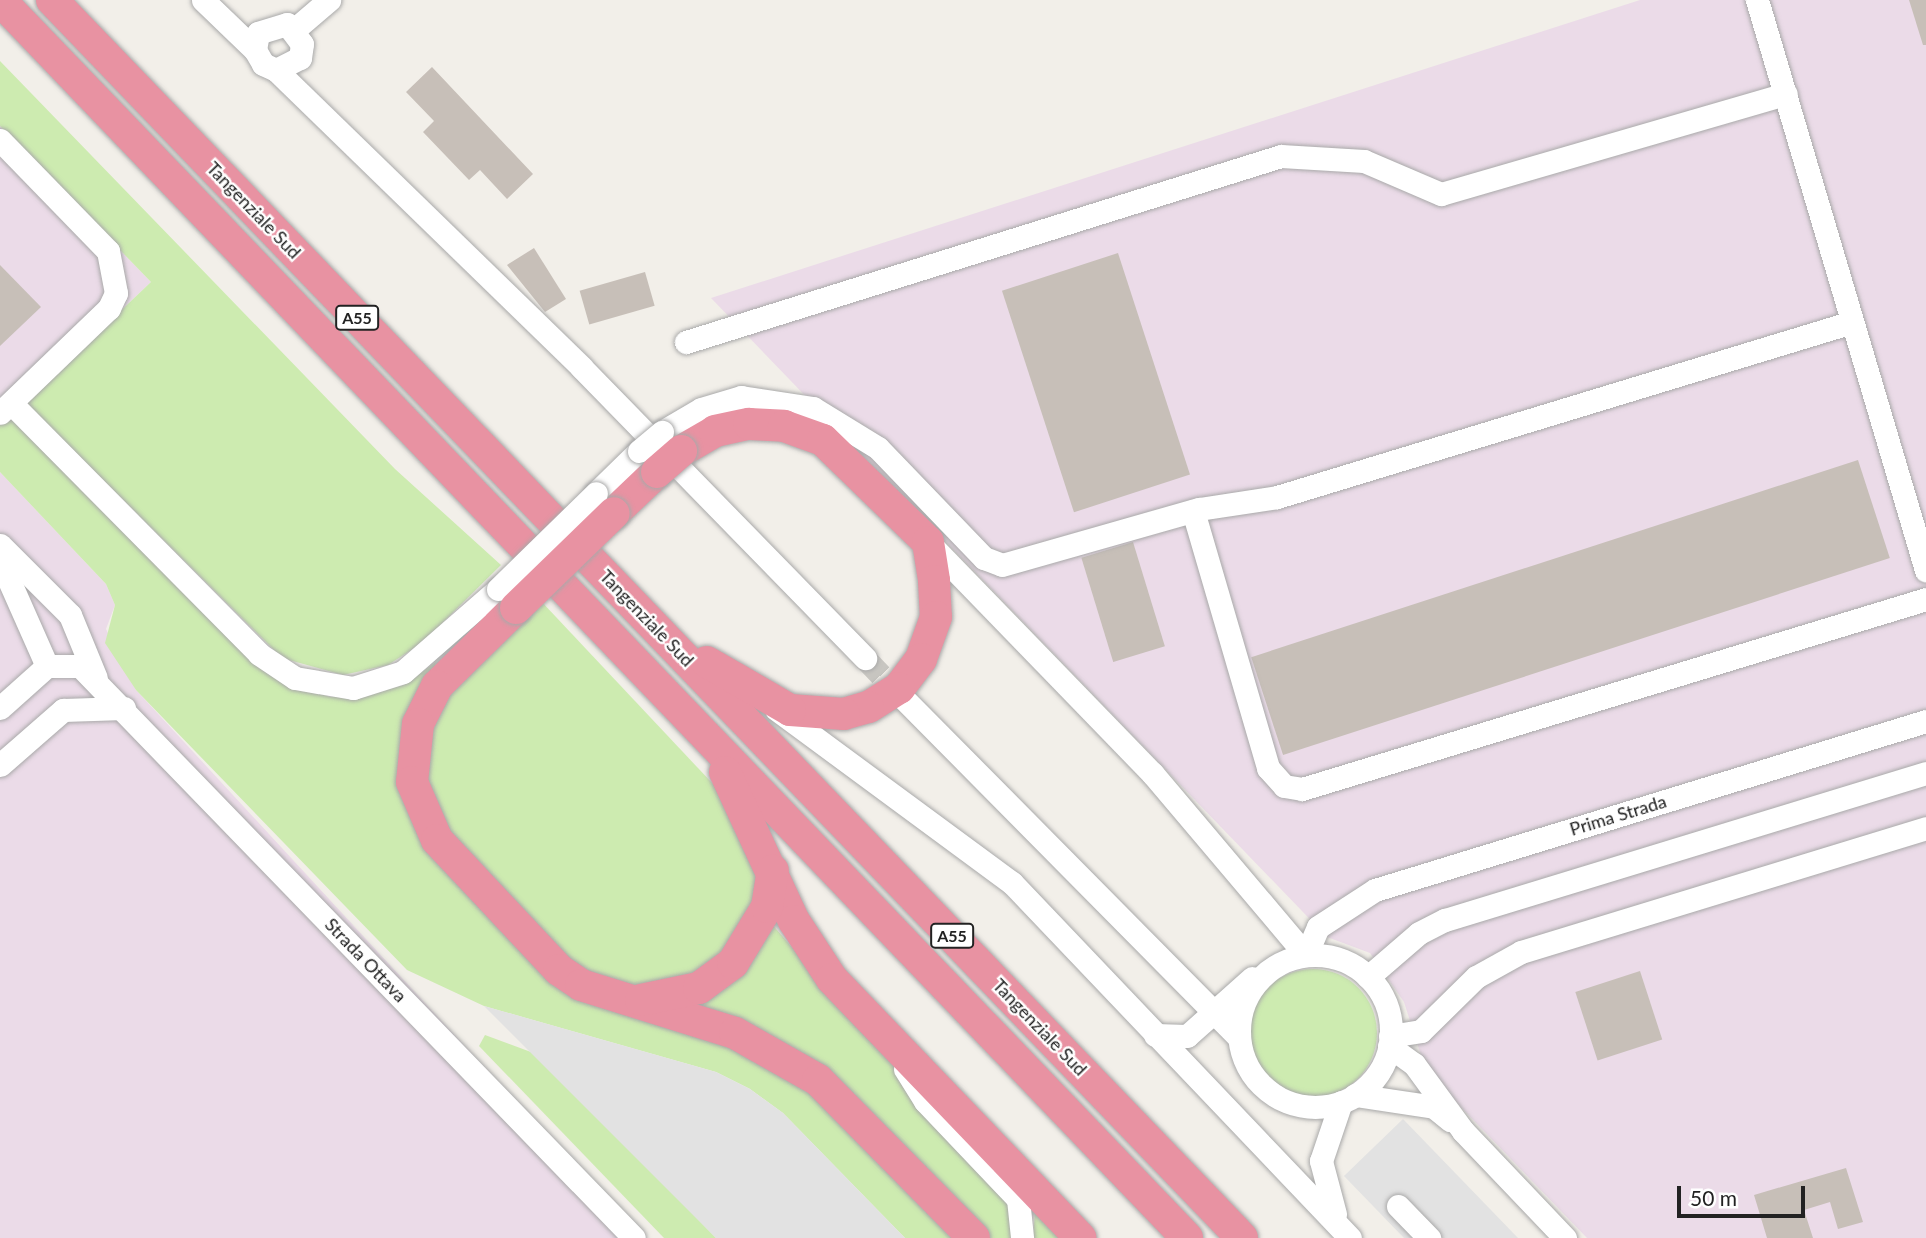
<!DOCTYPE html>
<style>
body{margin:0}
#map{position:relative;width:1926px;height:1238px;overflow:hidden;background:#f2efe9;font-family:Lato,sans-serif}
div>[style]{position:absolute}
.industrial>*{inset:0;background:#ebdbe8}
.grass>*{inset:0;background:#cdebb0}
.round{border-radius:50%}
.parking>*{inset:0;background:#e2e2e2}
.building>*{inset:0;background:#c7bfb8;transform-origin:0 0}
.minor-tunnel>*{height:23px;margin-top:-11.5px;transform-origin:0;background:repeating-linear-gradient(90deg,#c8c6c1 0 23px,transparent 0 34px)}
.roads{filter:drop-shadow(0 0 2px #a9a9a9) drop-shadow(0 0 2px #a9a9a9)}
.minor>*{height:23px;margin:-11.5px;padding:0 11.5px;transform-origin:11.5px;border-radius:11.5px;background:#fff}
.minor>.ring{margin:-11.5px;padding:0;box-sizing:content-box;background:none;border:23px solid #fff;border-radius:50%}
.highway>*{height:32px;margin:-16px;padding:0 16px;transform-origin:16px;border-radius:16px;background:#e892a2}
.bridges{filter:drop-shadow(0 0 2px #a9a9a9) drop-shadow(0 0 2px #a9a9a9)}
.minor-bridge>*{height:23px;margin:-11.5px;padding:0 11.5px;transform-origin:11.5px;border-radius:11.5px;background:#fff}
.highway-bridge>*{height:32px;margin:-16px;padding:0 16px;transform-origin:16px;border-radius:16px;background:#e892a2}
span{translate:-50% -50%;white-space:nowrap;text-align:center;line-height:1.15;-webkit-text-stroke:5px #fff;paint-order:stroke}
.shield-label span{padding:2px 5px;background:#fff;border:2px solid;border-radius:5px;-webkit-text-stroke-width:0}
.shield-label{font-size:16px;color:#222;font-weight:700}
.street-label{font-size:18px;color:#222}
.scale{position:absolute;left:1677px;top:1186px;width:128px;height:32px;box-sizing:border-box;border:4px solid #222;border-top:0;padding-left:9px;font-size:21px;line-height:24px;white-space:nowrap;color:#222;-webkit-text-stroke:5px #fff;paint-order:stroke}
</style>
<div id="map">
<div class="industrial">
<i style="clip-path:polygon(1640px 0,1926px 0,1926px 1238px,1587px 1238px,1426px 1071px,1404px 1002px,1370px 953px,1327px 937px,711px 298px)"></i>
<i style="clip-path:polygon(0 126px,151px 282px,0 425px)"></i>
<i style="clip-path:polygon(0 472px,106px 584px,115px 605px,106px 629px,136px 690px,642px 1238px,0 1238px)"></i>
</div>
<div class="grass">
<i style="clip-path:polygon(0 61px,395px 469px,501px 565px,422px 643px,388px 665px,343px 675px,282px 658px,25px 402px,151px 282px,0 126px)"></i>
<i style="clip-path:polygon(10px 415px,239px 648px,285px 683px,330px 697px,357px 696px,404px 685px,436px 662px,400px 763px,551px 975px,750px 1050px,802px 1081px,957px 1238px,905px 1238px,783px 1113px,750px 1089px,716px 1072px,484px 1006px,407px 970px,136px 690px,105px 643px,115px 605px,106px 584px,0 472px,0 425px)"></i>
<i style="clip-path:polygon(540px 600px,729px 801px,756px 854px,757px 904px,714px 966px,648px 989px,577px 972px,445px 835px,422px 779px,436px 707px)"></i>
<i style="clip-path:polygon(771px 923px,1013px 1206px,1012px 1238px,987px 1238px,849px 1094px,697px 1010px,692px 1002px)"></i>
<i class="round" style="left:1249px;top:969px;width:128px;height:128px"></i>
<i style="clip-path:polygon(485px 1035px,539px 1055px,716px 1238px,664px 1238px,479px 1046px)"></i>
<i style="clip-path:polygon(1035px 1212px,1063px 1238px,1033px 1238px)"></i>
</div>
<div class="parking">
<i style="clip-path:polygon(484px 1006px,716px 1072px,750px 1089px,783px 1113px,905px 1238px,716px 1238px)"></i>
<i style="clip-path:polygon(1403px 1119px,1518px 1238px,1404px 1238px,1344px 1176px)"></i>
</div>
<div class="building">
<i style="clip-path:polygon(1909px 0,1926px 0,1926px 45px,1923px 45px)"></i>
<i style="clip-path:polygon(432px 67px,533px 174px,507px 199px,480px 170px,469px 180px,423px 132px,434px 121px,406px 92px)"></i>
<i style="clip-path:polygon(534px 248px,566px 299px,545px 312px,507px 265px)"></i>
<i style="left:1118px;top:253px;width:233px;height:122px;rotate:72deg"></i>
<i style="clip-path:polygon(0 265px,41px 307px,0 346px)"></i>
<i style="left:645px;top:272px;width:35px;height:68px;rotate:74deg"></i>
<i style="left:1858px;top:460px;width:103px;height:638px;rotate:72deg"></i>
<i style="left:1133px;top:542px;width:109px;height:54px;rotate:73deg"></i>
<i style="left:1640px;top:971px;width:72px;height:68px;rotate:72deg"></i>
<i style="clip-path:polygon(1846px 1168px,1863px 1222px,1838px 1229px,1830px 1202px,1804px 1210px,1813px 1238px,1767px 1238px,1754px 1195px)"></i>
</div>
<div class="minor-tunnel">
<i style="left:865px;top:658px;width:57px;rotate:46.4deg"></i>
</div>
<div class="roads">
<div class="minor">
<i style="left:203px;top:0;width:72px;rotate:43.9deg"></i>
<i style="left:1757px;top:0;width:595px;rotate:73.49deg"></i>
<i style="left:295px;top:29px;width:45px;rotate:-40.5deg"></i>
<i style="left:276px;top:70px;width:27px;rotate:-27deg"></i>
<i style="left:300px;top:58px;width:14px;rotate:-82deg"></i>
<i style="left:302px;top:44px;width:25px;rotate:-127deg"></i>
<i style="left:287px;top:24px;width:30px;rotate:163deg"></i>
<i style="left:258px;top:33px;width:17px;rotate:100deg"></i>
<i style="left:255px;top:50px;width:16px;rotate:60deg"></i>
<i style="left:263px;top:64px;width:14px;rotate:25deg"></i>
<i style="left:276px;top:70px;width:426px;rotate:44.2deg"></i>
<i style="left:581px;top:367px;width:407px;rotate:45.7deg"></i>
<i style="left:0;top:140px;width:155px;rotate:45.8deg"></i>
<i style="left:108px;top:251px;width:43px;rotate:79.2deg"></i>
<i style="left:116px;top:293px;width:17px;rotate:115deg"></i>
<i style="left:109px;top:308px;width:151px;rotate:136.1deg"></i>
<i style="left:686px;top:342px;width:623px;rotate:-17.36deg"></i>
<i style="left:1281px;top:156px;width:83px;rotate:3.4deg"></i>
<i style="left:1364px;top:161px;width:84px;rotate:23.2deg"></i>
<i style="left:1441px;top:194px;width:359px;rotate:-16.2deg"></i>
<i style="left:11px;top:403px;width:353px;rotate:45.3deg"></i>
<i style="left:259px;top:654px;width:43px;rotate:33.7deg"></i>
<i style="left:295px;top:678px;width:59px;rotate:9.8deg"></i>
<i style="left:353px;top:688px;width:52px;rotate:-17.7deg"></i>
<i style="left:403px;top:672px;width:126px;rotate:-41.1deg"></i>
<i style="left:662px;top:432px;width:45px;rotate:-30.5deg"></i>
<i style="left:701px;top:409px;width:42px;rotate:-16.7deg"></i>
<i style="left:741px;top:397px;width:73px;rotate:8.7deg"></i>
<i style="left:813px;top:408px;width:76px;rotate:31.6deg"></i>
<i style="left:878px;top:448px;width:153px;rotate:46.1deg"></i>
<i style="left:984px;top:558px;width:19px;rotate:21deg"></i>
<i style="left:1002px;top:565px;width:205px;rotate:-15.9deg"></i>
<i style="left:1199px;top:509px;width:79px;rotate:-8.7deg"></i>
<i style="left:1277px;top:497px;width:598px;rotate:-16.92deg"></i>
<i style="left:596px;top:493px;width:60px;rotate:-44.3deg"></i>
<i style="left:1193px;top:511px;width:268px;rotate:73.7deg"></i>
<i style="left:1268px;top:768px;width:24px;rotate:48deg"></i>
<i style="left:1284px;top:786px;width:18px;rotate:9deg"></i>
<i style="left:1302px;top:789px;width:652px;rotate:-16.93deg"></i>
<i style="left:928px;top:542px;width:322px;rotate:45.9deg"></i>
<i style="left:1152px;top:773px;width:238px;rotate:49.8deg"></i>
<i style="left:0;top:545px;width:99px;rotate:45deg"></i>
<i style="left:70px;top:615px;width:68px;rotate:67.6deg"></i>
<i style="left:0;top:560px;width:116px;rotate:66.1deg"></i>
<i style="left:904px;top:699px;width:476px;rotate:45.3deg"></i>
<i style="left:0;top:708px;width:63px;rotate:-41.8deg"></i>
<i style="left:47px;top:666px;width:33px"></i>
<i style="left:80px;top:666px;width:796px;rotate:45.92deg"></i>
<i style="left:776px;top:709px;width:293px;rotate:36.4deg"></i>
<i style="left:1012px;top:883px;width:490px;rotate:46.4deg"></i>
<i style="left:0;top:765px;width:84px;rotate:-41.1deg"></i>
<i style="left:63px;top:710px;width:61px;rotate:-1.9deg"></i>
<i style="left:1306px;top:955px;width:30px;rotate:-67deg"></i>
<i style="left:1318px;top:927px;width:68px;rotate:-33deg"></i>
<i style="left:1375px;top:890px;width:576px;rotate:-17.05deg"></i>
<i class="ring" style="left:1239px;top:955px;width:129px;height:129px"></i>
<i style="left:1368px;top:977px;width:67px;rotate:-40.8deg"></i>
<i style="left:1419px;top:933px;width:29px;rotate:-27deg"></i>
<i style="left:1445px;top:920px;width:503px;rotate:-16.99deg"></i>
<i style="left:1155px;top:1035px;width:32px;rotate:2deg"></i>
<i style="left:1187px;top:1036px;width:87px;rotate:-41.7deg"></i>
<i style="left:1390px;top:1036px;width:31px;rotate:-9deg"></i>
<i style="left:1421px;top:1031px;width:77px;rotate:-44.5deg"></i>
<i style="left:1476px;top:977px;width:51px;rotate:-29.1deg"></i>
<i style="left:1521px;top:952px;width:424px;rotate:-17deg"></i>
<i style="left:1389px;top:1046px;width:31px;rotate:36deg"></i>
<i style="left:1414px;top:1064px;width:83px;rotate:53.8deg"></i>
<i style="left:1463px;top:1131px;width:148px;rotate:46.4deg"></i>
<i style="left:905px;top:1069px;width:38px;rotate:58deg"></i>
<i style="left:925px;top:1101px;width:135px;rotate:46.5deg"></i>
<i style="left:1018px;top:1199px;width:39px;rotate:84deg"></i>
<i style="left:1355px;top:1095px;width:80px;rotate:8.6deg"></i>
<i style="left:1434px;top:1107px;width:21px;rotate:39deg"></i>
<i style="left:1398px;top:1206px;width:45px;rotate:45.9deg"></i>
<i style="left:1335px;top:1214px;width:55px;rotate:-104.8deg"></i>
<i style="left:1321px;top:1161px;width:62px;rotate:-71.3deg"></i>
</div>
<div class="highway">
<i style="left:0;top:0;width:1715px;rotate:46.2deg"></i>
<i style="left:52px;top:0;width:1717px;rotate:46.13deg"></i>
<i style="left:681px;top:451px;width:39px;rotate:-30deg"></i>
<i style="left:715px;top:431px;width:35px;rotate:-12deg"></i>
<i style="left:749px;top:424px;width:35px;rotate:3deg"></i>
<i style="left:784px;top:426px;width:41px;rotate:19.7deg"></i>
<i style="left:823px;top:440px;width:146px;rotate:44.2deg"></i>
<i style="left:928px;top:542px;width:39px;rotate:81deg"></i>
<i style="left:934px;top:581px;width:36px;rotate:87deg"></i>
<i style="left:936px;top:617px;width:45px;rotate:109.7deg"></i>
<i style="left:921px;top:659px;width:36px;rotate:127deg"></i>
<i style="left:899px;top:688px;width:36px;rotate:148deg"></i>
<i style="left:868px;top:707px;width:25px;rotate:164deg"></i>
<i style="left:844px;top:714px;width:54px;rotate:-175.8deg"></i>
<i style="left:790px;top:710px;width:96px;rotate:-150deg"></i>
<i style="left:614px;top:513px;width:59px;rotate:-43.6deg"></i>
<i style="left:516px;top:608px;width:111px;rotate:135.4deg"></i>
<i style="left:437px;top:686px;width:42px;rotate:116.6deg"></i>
<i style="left:418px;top:724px;width:58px;rotate:95.9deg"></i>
<i style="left:412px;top:782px;width:63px;rotate:66.7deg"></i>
<i style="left:437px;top:840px;width:178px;rotate:46.8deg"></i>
<i style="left:559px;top:970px;width:27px;rotate:34deg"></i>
<i style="left:581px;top:985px;width:161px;rotate:17.3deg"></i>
<i style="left:735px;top:1033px;width:95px;rotate:29.5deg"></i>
<i style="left:818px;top:1080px;width:222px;rotate:45.4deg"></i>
<i style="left:725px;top:772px;width:164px;rotate:65.2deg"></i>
<i style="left:794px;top:921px;width:69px;rotate:56.8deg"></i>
<i style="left:832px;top:979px;width:359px;rotate:46.2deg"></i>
<i style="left:641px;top:1000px;width:59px;rotate:-11.7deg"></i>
<i style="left:699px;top:988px;width:42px;rotate:-36.3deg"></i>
<i style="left:733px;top:963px;width:66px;rotate:-58.7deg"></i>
<i style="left:767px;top:907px;width:37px;rotate:-81deg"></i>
</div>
</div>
<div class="bridges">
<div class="minor-bridge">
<i style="left:639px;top:451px;width:30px;rotate:-40deg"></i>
<i style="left:498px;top:589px;width:137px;rotate:-44.4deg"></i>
</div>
<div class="highway-bridge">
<i style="left:657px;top:472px;width:32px;rotate:-41deg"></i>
<i style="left:516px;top:608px;width:136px;rotate:-44.1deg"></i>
</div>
</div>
<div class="shield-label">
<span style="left:357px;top:318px">A55</span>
<span style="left:952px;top:936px">A55</span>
</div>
<div class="street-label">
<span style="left:254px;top:210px;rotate:46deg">Tangenziale Sud</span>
<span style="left:647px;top:618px;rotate:46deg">Tangenziale Sud</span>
<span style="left:1618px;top:815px;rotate:-17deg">Prima Strada</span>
<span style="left:366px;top:960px;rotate:46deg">Strada Ottava</span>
<span style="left:1040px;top:1027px;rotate:46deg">Tangenziale Sud</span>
</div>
<div class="scale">50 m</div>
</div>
